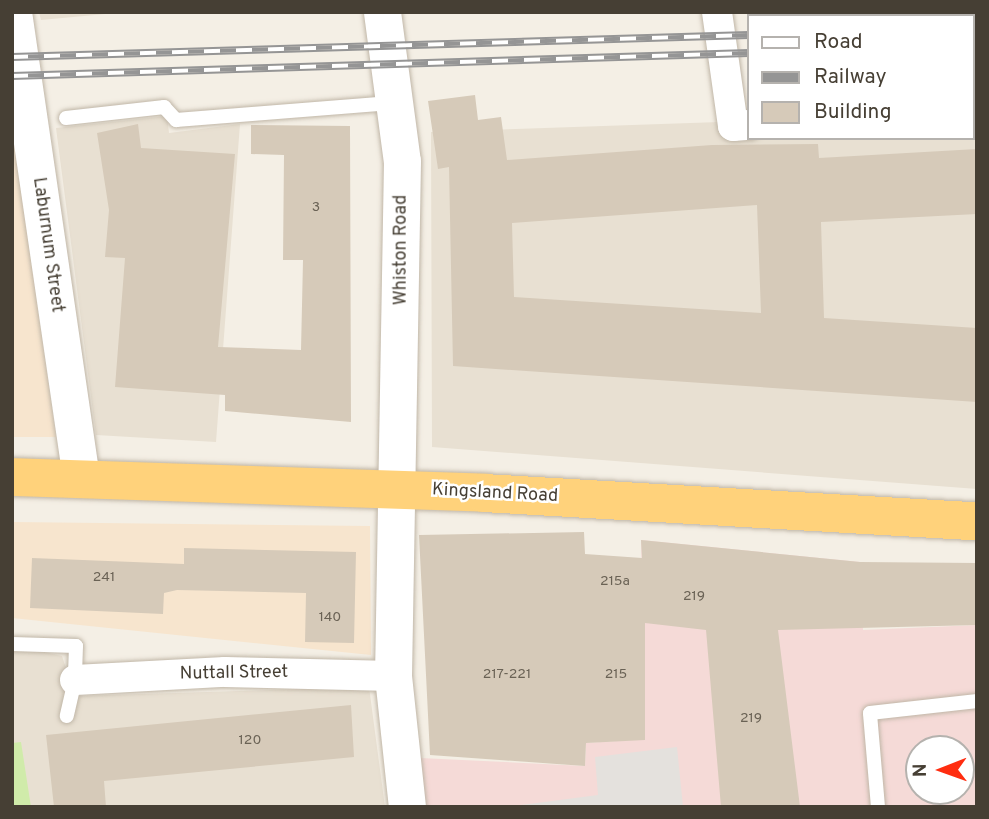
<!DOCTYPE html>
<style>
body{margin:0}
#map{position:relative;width:989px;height:819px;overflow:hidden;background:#f4efe5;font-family:Overpass,sans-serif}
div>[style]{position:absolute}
.residential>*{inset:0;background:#e8e0d2}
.commercial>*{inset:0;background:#f7e5ce}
.medical>*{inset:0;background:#f5dad7}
.green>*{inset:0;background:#d0ebaa}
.parking>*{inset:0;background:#e4e1dd}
.building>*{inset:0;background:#d6cab9}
.roads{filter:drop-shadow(0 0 2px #c0b6a7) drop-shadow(0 0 2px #c0b6a7)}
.service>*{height:14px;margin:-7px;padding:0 7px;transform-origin:7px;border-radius:7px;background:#fff}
.minor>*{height:30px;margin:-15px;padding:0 15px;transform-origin:15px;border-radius:15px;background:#fff}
.tertiary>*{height:37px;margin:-18.5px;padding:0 18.5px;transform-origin:18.5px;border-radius:18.5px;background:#fff}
.trunk>*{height:38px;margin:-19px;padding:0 19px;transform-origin:19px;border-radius:19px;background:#ffd27b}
.rail>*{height:8px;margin-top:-4px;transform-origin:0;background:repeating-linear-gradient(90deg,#fff 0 16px,#959595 0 32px);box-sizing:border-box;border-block:2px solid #959595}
span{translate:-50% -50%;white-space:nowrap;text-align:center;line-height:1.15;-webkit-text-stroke:5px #fff;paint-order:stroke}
.number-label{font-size:14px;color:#6a6255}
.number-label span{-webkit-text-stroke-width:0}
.street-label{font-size:18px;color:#463f34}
.frame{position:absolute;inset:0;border:14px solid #463f34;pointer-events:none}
.legend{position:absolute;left:747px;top:14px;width:228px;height:126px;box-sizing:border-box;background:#fff;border:2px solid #b5b2ae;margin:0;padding:9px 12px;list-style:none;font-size:21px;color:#463f34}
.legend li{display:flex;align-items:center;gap:14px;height:35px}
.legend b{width:35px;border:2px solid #b5b2ae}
.north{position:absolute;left:905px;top:735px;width:70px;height:70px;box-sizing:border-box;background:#fff;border:2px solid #b5b2ae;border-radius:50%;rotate:269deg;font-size:19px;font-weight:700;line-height:28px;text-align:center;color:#463f34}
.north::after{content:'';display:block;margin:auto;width:24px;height:32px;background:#ff2d10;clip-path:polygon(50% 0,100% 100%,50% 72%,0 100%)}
</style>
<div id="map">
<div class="residential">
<i style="clip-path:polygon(39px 12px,127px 12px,41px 20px)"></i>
<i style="clip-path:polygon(973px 114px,977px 114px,977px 489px,432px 447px,431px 132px,749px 121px,749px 138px,973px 138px)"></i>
<i style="clip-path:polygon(167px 116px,169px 133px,240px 124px,216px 442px,96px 435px,56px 128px)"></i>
<i style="clip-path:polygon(23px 647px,62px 656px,75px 696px,369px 687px,385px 807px,12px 807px,12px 648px)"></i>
</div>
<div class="commercial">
<i style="clip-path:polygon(12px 125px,56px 437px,12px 437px)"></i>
<i style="clip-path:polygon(12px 522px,370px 526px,371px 655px,12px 618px)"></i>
</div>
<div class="medical">
<i style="clip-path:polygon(evenodd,641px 540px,860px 562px,863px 630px,977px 625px,977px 807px,426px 807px,420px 758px,585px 766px,586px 743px,645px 739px,641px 540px,919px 749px,961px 749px,961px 791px,919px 791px,919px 749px)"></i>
</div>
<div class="green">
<i style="clip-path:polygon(21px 742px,31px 807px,12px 807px,12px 743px)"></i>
</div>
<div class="parking">
<i style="clip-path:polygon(677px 747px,683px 807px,507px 807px,598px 795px,595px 757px)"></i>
</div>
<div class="building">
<i style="clip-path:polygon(evenodd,475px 95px,478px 120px,501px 117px,507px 160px,712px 145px,818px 144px,819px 158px,977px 149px,977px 214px,821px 222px,824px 318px,977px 328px,977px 402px,453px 366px,449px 167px,438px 169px,428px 101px,475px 95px,757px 205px,761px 313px,514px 297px,512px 223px,757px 205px)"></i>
<i style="clip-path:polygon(138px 124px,141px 148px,235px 154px,218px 347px,301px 350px,303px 260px,283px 260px,284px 155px,251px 154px,251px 125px,350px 126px,351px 422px,225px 411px,225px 395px,115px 387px,125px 258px,105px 257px,109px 210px,97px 133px)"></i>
<i style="clip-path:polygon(584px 532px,585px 554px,642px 558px,641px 540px,860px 562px,977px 563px,977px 625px,778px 630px,800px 807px,721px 807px,706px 630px,645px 623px,645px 740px,586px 743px,585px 766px,430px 755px,419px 535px)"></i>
<i style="clip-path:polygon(184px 548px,356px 552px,354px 643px,305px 642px,306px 593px,177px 590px,164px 593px,163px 614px,30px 608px,32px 558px,184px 564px)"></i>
<i style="clip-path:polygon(351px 705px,354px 757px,104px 781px,106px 807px,54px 807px,46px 735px)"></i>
</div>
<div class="roads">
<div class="service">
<i style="left:66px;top:118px;width:99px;rotate:-6.4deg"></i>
<i style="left:164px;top:107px;width:18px;rotate:47deg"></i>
<i style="left:176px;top:120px;width:219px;rotate:-4.5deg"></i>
<i style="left:12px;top:644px;width:64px;rotate:1.8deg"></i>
<i style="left:76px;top:646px;width:34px;rotate:92deg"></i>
<i style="left:75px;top:680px;width:37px;rotate:103deg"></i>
<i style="left:878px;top:807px;width:94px;rotate:-94.9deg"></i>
<i style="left:870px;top:713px;width:108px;rotate:-6.4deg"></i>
</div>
<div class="minor">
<i style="left:717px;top:12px;width:115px;rotate:82deg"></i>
<i style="left:733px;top:126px;width:16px;rotate:-4deg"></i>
<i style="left:973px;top:115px;width:4px"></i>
<i style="left:75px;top:680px;width:150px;rotate:-3.1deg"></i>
<i style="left:225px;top:672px;width:168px;rotate:1.4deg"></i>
</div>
<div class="tertiary">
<i style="left:13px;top:12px;width:470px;rotate:81.7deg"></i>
<i style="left:382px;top:12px;width:150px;rotate:82.4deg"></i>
<i style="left:402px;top:161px;width:515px;rotate:91deg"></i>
<i style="left:393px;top:676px;width:132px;rotate:83.9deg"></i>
</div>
<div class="trunk">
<i style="left:12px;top:477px;width:472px;rotate:1.9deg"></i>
<i style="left:484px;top:493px;width:494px;rotate:3.3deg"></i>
</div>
</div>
<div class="rail">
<i style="left:973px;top:29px;width:4px"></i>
<i style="left:973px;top:49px;width:4px;rotate:-14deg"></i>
<i style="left:12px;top:57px;width:737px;rotate:-1.71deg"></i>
<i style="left:12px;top:76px;width:737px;rotate:-1.79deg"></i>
</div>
<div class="number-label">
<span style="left:316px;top:208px">3</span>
<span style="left:104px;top:578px">241</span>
<span style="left:615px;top:582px">215a</span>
<span style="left:694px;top:597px">219</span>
<span style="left:330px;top:618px">140</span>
<span style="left:507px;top:675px">217-221</span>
<span style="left:616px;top:675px">215</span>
<span style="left:751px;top:719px">219</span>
<span style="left:250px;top:741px">120</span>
</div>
<div class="street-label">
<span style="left:47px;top:245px;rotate:82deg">Laburnum Street</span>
<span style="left:402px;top:250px;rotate:-90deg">Whiston Road</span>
<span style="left:495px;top:494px;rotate:3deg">Kingsland Road</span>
<span style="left:234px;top:674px;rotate:-1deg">Nuttall Street</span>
</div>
<div class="frame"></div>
<ul class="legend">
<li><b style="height:9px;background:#fff"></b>Road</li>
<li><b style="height:9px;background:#959595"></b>Railway</li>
<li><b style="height:19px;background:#d6cab9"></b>Building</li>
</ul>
<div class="north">N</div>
</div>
